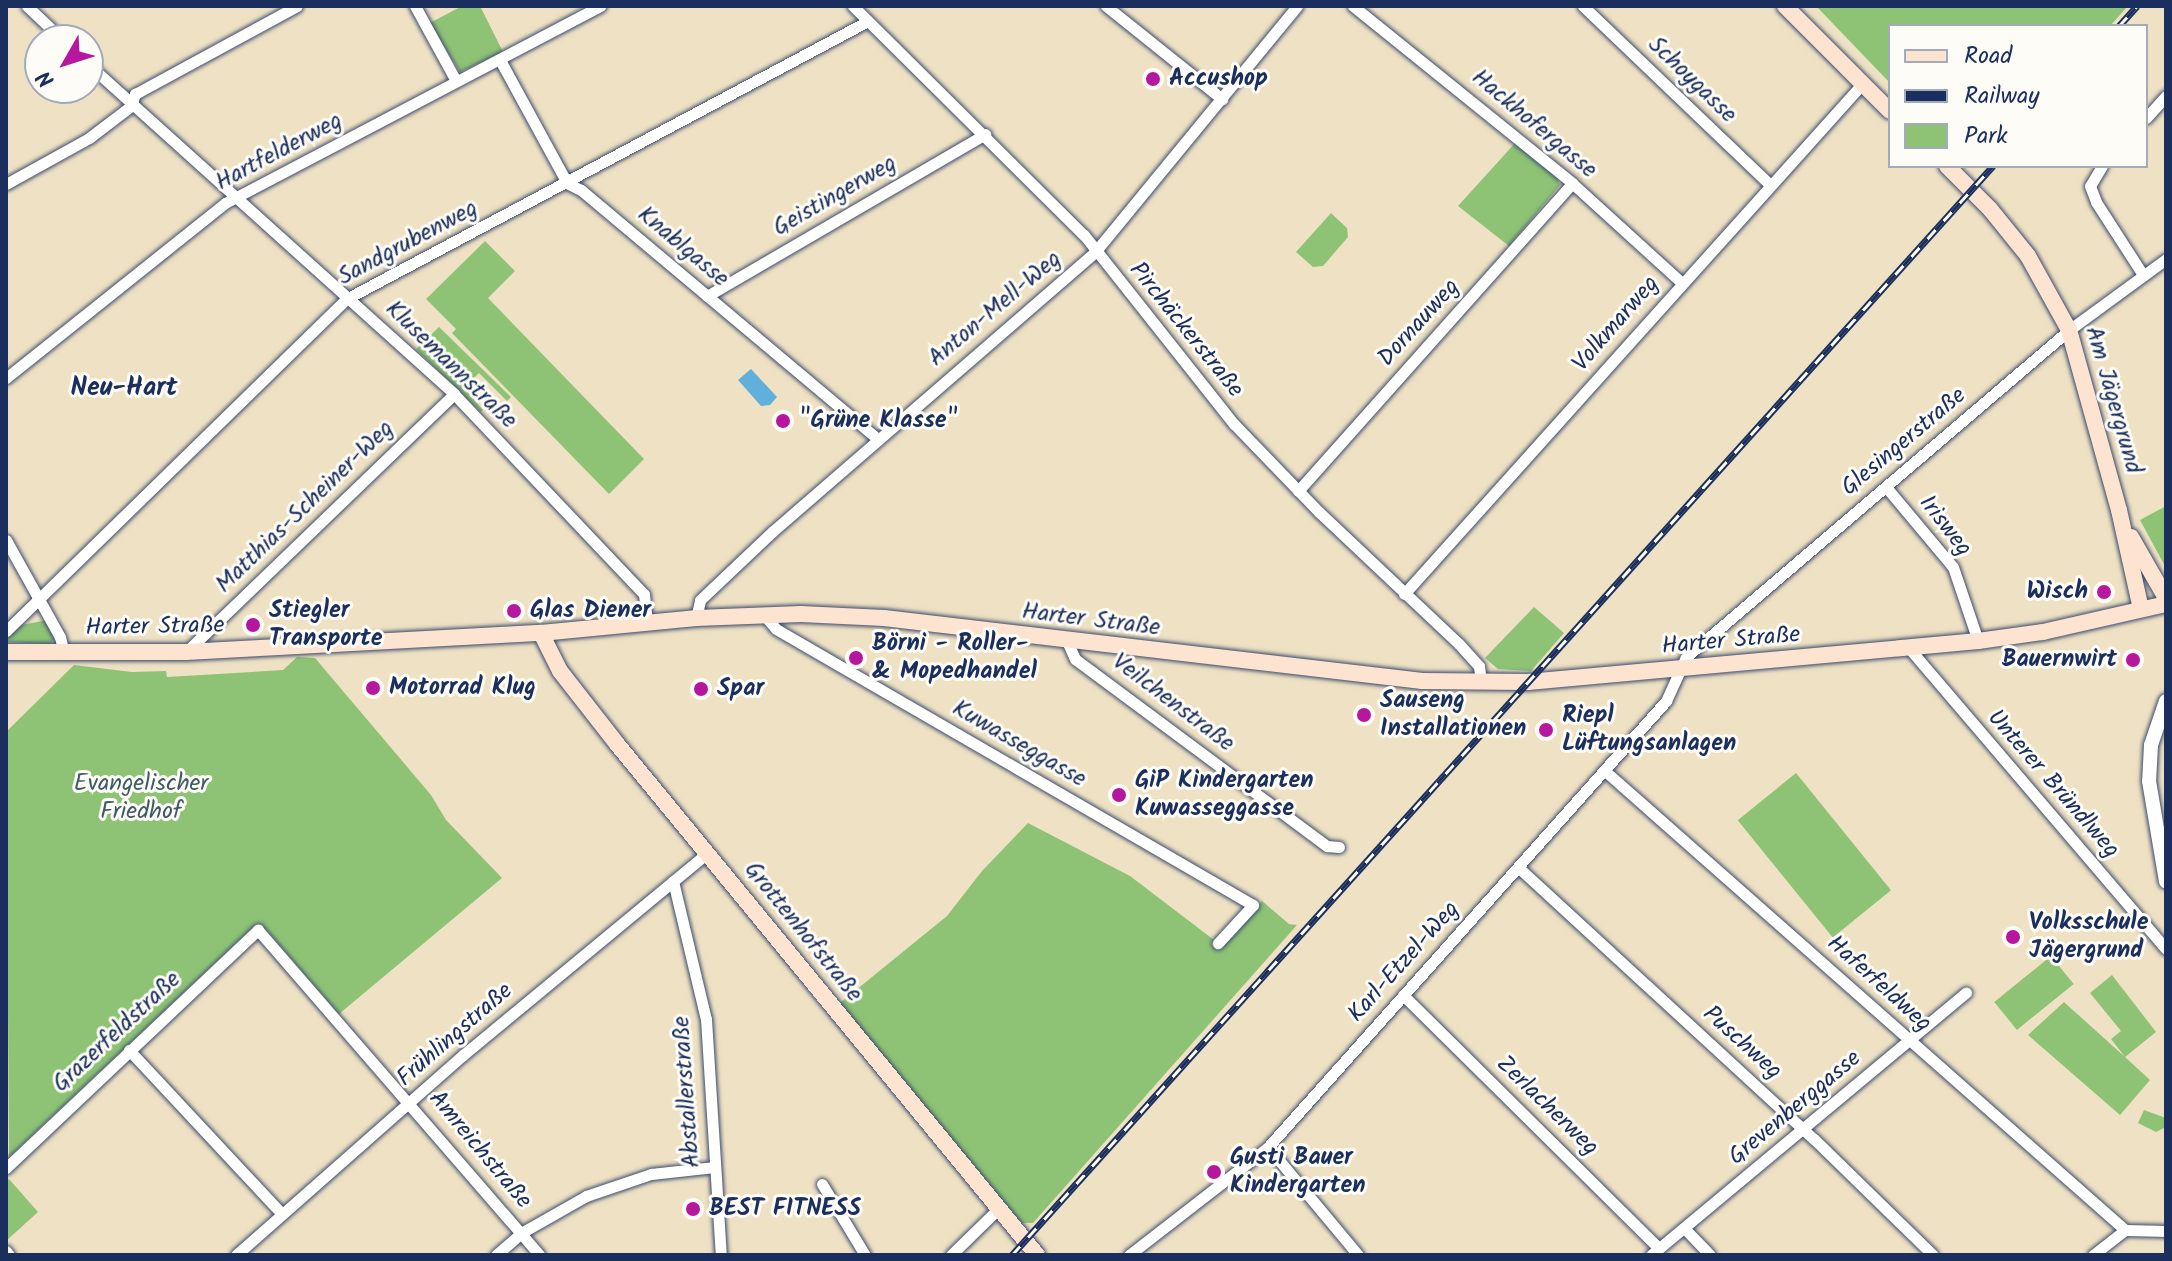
<!DOCTYPE html>
<meta charset="utf-8">
<style>
body{margin:0}
#map{position:relative;width:2172px;height:1261px;overflow:hidden;background:#efe2c4;font-family:Kalam,sans-serif}
div>[style]{position:absolute}
.green>*{inset:0;background:#8ec375;transform-origin:0 0}
.water>*{inset:0;background:#60b0db}
.roads{filter:drop-shadow(0 0 2px #3b4a6d) drop-shadow(0 0 2px #3b4a6d)}
.minor>*{height:11px;margin:-5.5px;padding:0 5.5px;transform-origin:5.5px;border-radius:5.5px;background:#fff}
.tertiary>*{height:14px;margin:-7px;padding:0 7px;transform-origin:7px;border-radius:7px;background:#fff}
.secondary>*{height:16px;margin:-8px;padding:0 8px;transform-origin:8px;border-radius:8px;background:#fde4d1}
.rail>*{height:7px;margin-top:-3.5px;transform-origin:0;background:repeating-linear-gradient(90deg,#fdfcf7 0 12px,#1b2f5e 0 24px);box-sizing:border-box;border-block:2px solid #1b2f5e}
.dots>*{width:22px;height:22px;translate:-50% -50%;box-sizing:border-box;border:4px solid #fdfcf7;border-radius:50%}
span{translate:-50% -50%;white-space:nowrap;text-align:center;line-height:1.15;-webkit-text-stroke:6px #fdfcf7;paint-order:stroke}
.poi-label{font-size:24px;color:#1b2f5e;font-weight:700}
.left{translate:0 -50%;text-align:left}
.right{translate:-100% -50%;text-align:right}
.street-label{font-size:24px;color:#1b2f5e}
.park-label{font-size:24px;color:#3e5b65}
.neighbourhood-label{font-size:26px;color:#1b2f5e;font-weight:700}
.frame{position:absolute;inset:0;border:8px solid #1b2f5e;pointer-events:none}
.legend{position:absolute;left:1888px;top:24px;width:260px;height:144px;box-sizing:border-box;background:#fdfcf7;border:2px solid #a3aaba;margin:0;padding:10px 14px;list-style:none;font-size:24px;color:#1b2f5e}
.legend li{display:flex;align-items:center;gap:16px;height:40px}
.legend b{width:40px;border:2px solid #a3aaba}
.north{position:absolute;left:24px;top:24px;width:80px;height:80px;box-sizing:border-box;background:#fdfcf7;border:2px solid #a3aaba;border-radius:50%;rotate:231deg;font-size:22px;font-weight:700;line-height:32px;text-align:center;color:#1b2f5e}
.north::after{content:'';display:block;margin:auto;width:28px;height:36px;background:#b5179e;clip-path:polygon(50% 0,100% 100%,50% 72%,0 100%)}
</style>
<div id="map">
<div class="green">
<i style="clip-path:polygon(462px 6px,480px 6px,503px 52px,460px 72px,430px 23px)"></i>
<i style="clip-path:polygon(1816px 6px,2128px 6px,2110px 26px,1890px 26px,1890px 83px)"></i>
<i style="clip-path:polygon(1516px 142px,1555px 174px,1560px 185px,1509px 246px,1458px 206px)"></i>
<i style="clip-path:polygon(1331px 213px,1347px 228px,1348px 237px,1323px 266px,1313px 267px,1296px 252px)"></i>
<i style="clip-path:polygon(485px 241px,515px 271px,488px 298px,644px 459px,609px 494px,452px 333px,456px 329px,426px 299px)"></i>
<i style="clip-path:polygon(439px 327px,511px 397px,507px 401px,479px 373px,464px 388px,483px 410px,481px 412px,416px 349px)"></i>
<i style="clip-path:polygon(2166px 506px,2166px 568px,2140px 520px)"></i>
<i style="clip-path:polygon(1534px 607px,1564px 633px,1531px 671px,1498px 669px,1485px 658px)"></i>
<i style="clip-path:polygon(47px 620px,56px 637px,50px 644px,6px 642px,6px 636px,17px 626px)"></i>
<i style="clip-path:polygon(297px 657px,315px 658px,431px 795px,446px 820px,502px 878px,339px 1014px,261px 924px,256px 924px,9px 1157px,6px 732px,74px 665px,132px 672px,166px 671px,167px 677px,283px 670px)"></i>
<i style="left:1796px;top:773px;width:151px;height:75px;rotate:51deg"></i>
<i style="clip-path:polygon(1028px 823px,1130px 876px,1218px 943px,1262px 901px,1289px 924px,1297px 925px,1033px 1223px,1021px 1223px,840px 1003px,947px 916px,982px 871px)"></i>
<i style="left:2051px;top:956px;width:36px;height:73px;rotate:51deg"></i>
<i style="clip-path:polygon(2112px 975px,2156px 1032px,2125px 1057px,2150px 1080px,2120px 1115px,2028px 1035px,2064px 1002px,2125px 1057px,2111px 1039px,2121px 1031px,2090px 993px)"></i>
<i style="clip-path:polygon(2144px 1110px,2166px 1118px,2164px 1128px,2156px 1132px,2138px 1123px)"></i>
<i style="clip-path:polygon(9px 1179px,38px 1212px,6px 1241px,6px 1182px)"></i>
</div>
<div class="water">
<i style="clip-path:polygon(751px 369px,777px 397px,770px 405px,761px 406px,738px 380px)"></i>
</div>
<div class="roads">
<div class="minor">
<i style="left:27px;top:6px;width:50px;rotate:43.4deg"></i>
<i style="left:415px;top:6px;width:85px;rotate:61.3deg"></i>
<i style="left:853px;top:6px;width:325px;rotate:44.8deg"></i>
<i style="left:1084px;top:235px;width:241px;rotate:51.6deg"></i>
<i style="left:1234px;top:424px;width:122px;rotate:46deg"></i>
<i style="left:1319px;top:512px;width:192px;rotate:43.3deg"></i>
<i style="left:1459px;top:644px;width:30px;rotate:48deg"></i>
<i style="left:1479px;top:666px;width:16px;rotate:83deg"></i>
<i style="left:1106px;top:6px;width:149px;rotate:38.7deg"></i>
<i style="left:1353px;top:6px;width:282px;rotate:38.9deg"></i>
<i style="left:1572px;top:183px;width:149px;rotate:42.3deg"></i>
<i style="left:1583px;top:6px;width:259px;rotate:43.7deg"></i>
<i style="left:500px;top:60px;width:140px;rotate:61.4deg"></i>
<i style="left:567px;top:183px;width:16px;rotate:27deg"></i>
<i style="left:581px;top:190px;width:386px;rotate:40deg"></i>
<i style="left:88px;top:64px;width:493px;rotate:42deg"></i>
<i style="left:454px;top:394px;width:276px;rotate:46.5deg"></i>
<i style="left:644px;top:594px;width:28px;rotate:84deg"></i>
<i style="left:2146px;top:118px;width:30px;rotate:-48deg"></i>
<i style="left:2102px;top:166px;width:23px;rotate:121deg"></i>
<i style="left:2090px;top:186px;width:17px;rotate:69deg"></i>
<i style="left:2096px;top:202px;width:87px;rotate:57.2deg"></i>
<i style="left:6px;top:184px;width:95px;rotate:-29deg"></i>
<i style="left:89px;top:138px;width:53px;rotate:-37.3deg"></i>
<i style="left:131px;top:106px;width:13px;rotate:-72deg"></i>
<i style="left:135px;top:94px;width:184px;rotate:-28.5deg"></i>
<i style="left:707px;top:296px;width:322px;rotate:-30.2deg"></i>
<i style="left:6px;top:378px;width:280px;rotate:-38.6deg"></i>
<i style="left:225px;top:203px;width:424px;rotate:-27.7deg"></i>
<i style="left:1886px;top:487px;width:104px;rotate:50.1deg"></i>
<i style="left:1953px;top:567px;width:78px;rotate:71.3deg"></i>
<i style="left:1298px;top:491px;width:412px;rotate:-48.3deg"></i>
<i style="left:6px;top:540px;width:111px;rotate:60.9deg"></i>
<i style="left:60px;top:637px;width:16px;rotate:76deg"></i>
<i style="left:1404px;top:594px;width:685px;rotate:-48.07deg"></i>
<i style="left:764px;top:615px;width:18px;rotate:49deg"></i>
<i style="left:776px;top:629px;width:551px;rotate:30.05deg"></i>
<i style="left:1253px;top:905px;width:52px;rotate:132.6deg"></i>
<i style="left:696px;top:618px;width:18px;rotate:-77deg"></i>
<i style="left:700px;top:600px;width:100px;rotate:-43.4deg"></i>
<i style="left:773px;top:531px;width:426px;rotate:-40.9deg"></i>
<i style="left:1095px;top:252px;width:318px;rotate:-50.6deg"></i>
<i style="left:6px;top:631px;width:475px;rotate:-44.3deg"></i>
<i style="left:346px;top:299px;width:591px;rotate:-28.04deg"></i>
<i style="left:1067px;top:641px;width:20px;rotate:66deg"></i>
<i style="left:1075px;top:659px;width:314px;rotate:36.6deg"></i>
<i style="left:1327px;top:846px;width:12px;rotate:5deg"></i>
<i style="left:1908px;top:647px;width:397px;rotate:49.5deg"></i>
<i style="left:186px;top:652px;width:372px;rotate:-43.9deg"></i>
<i style="left:1605px;top:771px;width:694px;rotate:41.43deg"></i>
<i style="left:1519px;top:868px;width:401px;rotate:42.6deg"></i>
<i style="left:1814px;top:1139px;width:166px;rotate:44.3deg"></i>
<i style="left:673px;top:881px;width:142px;rotate:76.6deg"></i>
<i style="left:706px;top:1019px;width:236px;rotate:86.4deg"></i>
<i style="left:1403px;top:995px;width:360px;rotate:44.7deg"></i>
<i style="left:129px;top:1050px;width:223px;rotate:47deg"></i>
<i style="left:1268px;top:1147px;width:141px;rotate:50.2deg"></i>
<i style="left:6px;top:1168px;width:347px;rotate:-43.4deg"></i>
<i style="left:258px;top:930px;width:430px;rotate:49.1deg"></i>
<i style="left:822px;top:1184px;width:83px;rotate:58.8deg"></i>
<i style="left:1684px;top:1228px;width:37px;rotate:46deg"></i>
<i style="left:6px;top:1251px;width:5px;rotate:53deg"></i>
<i style="left:236px;top:1255px;width:303px;rotate:-41.4deg"></i>
<i style="left:463px;top:1055px;width:317px;rotate:-39.6deg"></i>
<i style="left:496px;top:1255px;width:33px;rotate:-41deg"></i>
<i style="left:521px;top:1233px;width:75px;rotate:-29.6deg"></i>
<i style="left:586px;top:1196px;width:69px;rotate:-18.7deg"></i>
<i style="left:651px;top:1174px;width:64px;rotate:-6.2deg"></i>
<i style="left:951px;top:1255px;width:67px;rotate:-44.4deg"></i>
<i style="left:1129px;top:1255px;width:176px;rotate:-37.8deg"></i>
<i style="left:1268px;top:1147px;width:598px;rotate:-48.26deg"></i>
<i style="left:1666px;top:701px;width:48px;rotate:-65.6deg"></i>
<i style="left:1686px;top:657px;width:504px;rotate:-40.49deg"></i>
<i style="left:2069px;top:330px;width:120px;rotate:-36.2deg"></i>
<i style="left:1651px;top:1255px;width:410px;rotate:-39.8deg"></i>
<i style="left:2093px;top:1255px;width:41px;rotate:-38deg"></i>
<i style="left:2125px;top:1230px;width:41px;rotate:1.4deg"></i>
</div>
<div class="tertiary">
<i style="left:2166px;top:701px;width:46px;rotate:108.8deg"></i>
<i style="left:2151px;top:745px;width:36px;rotate:93deg"></i>
<i style="left:2149px;top:781px;width:102px;rotate:80.4deg"></i>
</div>
<div class="secondary">
<i style="left:1785px;top:6px;width:148px;rotate:45deg"></i>
<i style="left:1947px;top:166px;width:61px;rotate:45deg"></i>
<i style="left:1990px;top:209px;width:60px;rotate:51deg"></i>
<i style="left:2028px;top:256px;width:85px;rotate:61deg"></i>
<i style="left:2069px;top:330px;width:187px;rotate:74.5deg"></i>
<i style="left:2119px;top:510px;width:101px;rotate:77.5deg"></i>
<i style="left:2131px;top:537px;width:70px;rotate:60.2deg"></i>
<i style="left:541px;top:633px;width:42px;rotate:63.4deg"></i>
<i style="left:560px;top:671px;width:93px;rotate:52deg"></i>
<i style="left:617px;top:744px;width:661px;rotate:50.58deg"></i>
<i style="left:6px;top:652px;width:180px"></i>
<i style="left:186px;top:652px;width:356px;rotate:-3.1deg"></i>
<i style="left:541px;top:633px;width:156px;rotate:-5.5deg"></i>
<i style="left:696px;top:618px;width:105px;rotate:-2.2deg"></i>
<i style="left:801px;top:614px;width:83px;rotate:2.8deg"></i>
<i style="left:884px;top:618px;width:542px;rotate:6.68deg"></i>
<i style="left:1422px;top:681px;width:106px;rotate:0.5deg"></i>
<i style="left:1528px;top:682px;width:452px;rotate:-5.2deg"></i>
<i style="left:1978px;top:641px;width:66px;rotate:-7.9deg"></i>
<i style="left:2043px;top:632px;width:126px;rotate:-12.8deg"></i>
</div>
</div>
<div class="rail">
<i style="left:2119px;top:26px;width:27px;rotate:-48deg"></i>
<i style="left:1012px;top:1255px;width:1466px;rotate:-47.99deg"></i>
</div>
<div class="dots">
<i style="left:1153px;top:79px;background:#b5179e"></i>
<i style="left:783px;top:421px;background:#b5179e"></i>
<i style="left:2104px;top:592px;background:#b5179e"></i>
<i style="left:514px;top:611px;background:#b5179e"></i>
<i style="left:253px;top:625px;background:#b5179e"></i>
<i style="left:856px;top:658px;background:#b5179e"></i>
<i style="left:2133px;top:660px;background:#b5179e"></i>
<i style="left:373px;top:688px;background:#b5179e"></i>
<i style="left:701px;top:689px;background:#b5179e"></i>
<i style="left:1364px;top:715px;background:#b5179e"></i>
<i style="left:1546px;top:730px;background:#b5179e"></i>
<i style="left:1119px;top:795px;background:#b5179e"></i>
<i style="left:2013px;top:937px;background:#b5179e"></i>
<i style="left:1214px;top:1172px;background:#b5179e"></i>
<i style="left:693px;top:1209px;background:#b5179e"></i>
</div>
<div class="poi-label">
<span class="left" style="left:1169px;top:79px">Accushop</span>
<span class="left" style="left:799px;top:421px">"Grüne Klasse"</span>
<span class="right" style="left:2088px;top:592px">Wisch</span>
<span class="left" style="left:269px;top:625px">Stiegler<br>Transporte</span>
<span class="left" style="left:530px;top:611px">Glas Diener</span>
<span class="left" style="left:872px;top:658px">Börni - Roller-<br>&amp; Mopedhandel</span>
<span class="right" style="left:2117px;top:660px">Bauernwirt</span>
<span class="left" style="left:389px;top:688px">Motorrad Klug</span>
<span class="left" style="left:717px;top:689px">Spar</span>
<span class="left" style="left:1380px;top:715px">Sauseng<br>Installationen</span>
<span class="left" style="left:1562px;top:730px">Riepl<br>Lüftungsanlagen</span>
<span class="left" style="left:1135px;top:795px">GiP Kindergarten<br>Kuwasseggasse</span>
<span class="left" style="left:2029px;top:937px">Volksschule<br>Jägergrund</span>
<span class="left" style="left:1230px;top:1172px">Gusti Bauer<br>Kindergarten</span>
<span class="left" style="left:709px;top:1209px">BEST FITNESS</span>
</div>
<div class="street-label">
<span style="left:1692px;top:80px;rotate:44deg">Schoygasse</span>
<span style="left:1534px;top:124px;rotate:40deg">Hackhofergasse</span>
<span style="left:279px;top:152px;rotate:-28deg">Hartfelderweg</span>
<span style="left:835px;top:196px;rotate:-30deg">Geistingerweg</span>
<span style="left:408px;top:243px;rotate:-28deg">Sandgrubenweg</span>
<span style="left:683px;top:247px;rotate:40deg">Knablgasse</span>
<span style="left:995px;top:309px;rotate:-40deg">Anton-Mell-Weg</span>
<span style="left:1419px;top:323px;rotate:-48deg">Dornauweg</span>
<span style="left:1616px;top:324px;rotate:-49deg">Volkmarweg</span>
<span style="left:1186px;top:330px;rotate:51deg">Pirchäckerstraße</span>
<span style="left:451px;top:365px;rotate:44deg">Klusemannstraße</span>
<span style="left:2113px;top:400px;rotate:74deg">Am Jägergrund</span>
<span style="left:1904px;top:442px;rotate:-40deg">Glesingerstraße</span>
<span style="left:305px;top:507px;rotate:-44deg">Matthias-Scheiner-Weg</span>
<span style="left:1945px;top:526px;rotate:52deg">Irisweg</span>
<span style="left:1091px;top:620px;rotate:7deg">Harter Straße</span>
<span style="left:155px;top:627px;rotate:-1deg">Harter Straße</span>
<span style="left:1731px;top:641px;rotate:-5deg">Harter Straße</span>
<span style="left:1173px;top:703px;rotate:37deg">Veilchenstraße</span>
<span style="left:1019px;top:744px;rotate:30deg">Kuwasseggasse</span>
<span style="left:2053px;top:784px;rotate:49deg">Unterer Bründlweg</span>
<span style="left:803px;top:932px;rotate:51deg">Grottenhofstraße</span>
<span style="left:1404px;top:962px;rotate:-48deg">Karl-Etzel-Weg</span>
<span style="left:1879px;top:984px;rotate:42deg">Haferfeldweg</span>
<span style="left:117px;top:1032px;rotate:-43deg">Grazerfeldstraße</span>
<span style="left:455px;top:1035px;rotate:-41deg">Frühlingstraße</span>
<span style="left:1742px;top:1043px;rotate:42deg">Puschweg</span>
<span style="left:687px;top:1092px;rotate:-94deg">Abstallerstraße</span>
<span style="left:1547px;top:1106px;rotate:44deg">Zerlacherweg</span>
<span style="left:1795px;top:1108px;rotate:-40deg">Grevenberggasse</span>
<span style="left:480px;top:1150px;rotate:50deg">Amreichstraße</span>
</div>
<div class="park-label">
<span style="left:141px;top:798px">Evangelischer<br>Friedhof</span>
</div>
<div class="neighbourhood-label">
<span style="left:124px;top:389px">Neu-Hart</span>
</div>
<div class="frame"></div>
<ul class="legend">
<li><b style="height:10px;background:#fde4d1"></b>Road</li>
<li><b style="height:10px;background:#1b2f5e"></b>Railway</li>
<li><b style="height:22px;background:#8ec375"></b>Park</li>
</ul>
<div class="north">N</div>
</div>
